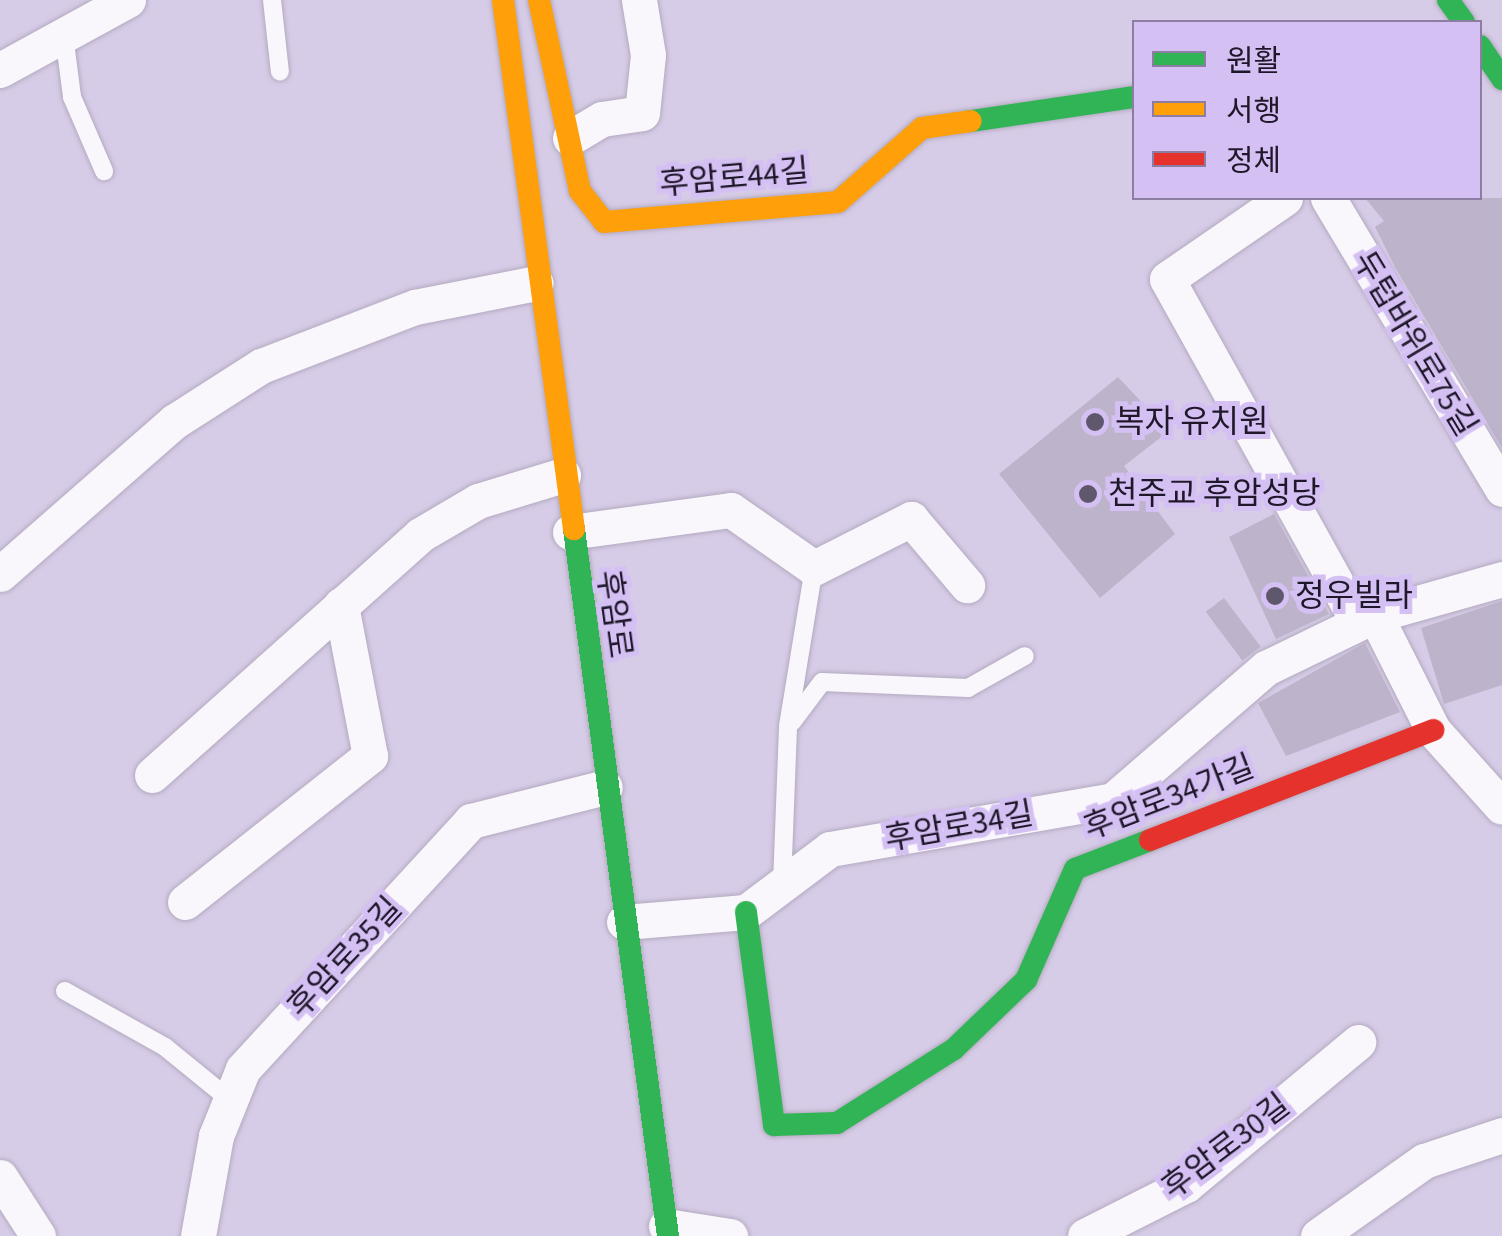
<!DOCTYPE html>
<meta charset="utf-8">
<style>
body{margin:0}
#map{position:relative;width:1502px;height:1236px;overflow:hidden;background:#d7cce7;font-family:"Source Sans 3","Noto Sans KR",sans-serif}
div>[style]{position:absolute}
.building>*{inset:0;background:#bdb4cb;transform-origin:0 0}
.roads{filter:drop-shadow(0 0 2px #b3aac0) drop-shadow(0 0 2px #b3aac0)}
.lane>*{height:18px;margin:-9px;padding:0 9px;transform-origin:9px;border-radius:9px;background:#f9f7fb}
.street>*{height:35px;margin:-17.5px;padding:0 17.5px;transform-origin:17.5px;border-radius:17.5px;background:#f9f7fb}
.fast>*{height:22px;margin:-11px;padding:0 11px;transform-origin:11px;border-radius:11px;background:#30b455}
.slow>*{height:22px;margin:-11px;padding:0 11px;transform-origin:11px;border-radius:11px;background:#ff9f0a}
.jam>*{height:22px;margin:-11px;padding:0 11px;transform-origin:11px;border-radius:11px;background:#e5322d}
.dots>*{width:28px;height:28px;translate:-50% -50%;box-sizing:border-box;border:5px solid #d4c0f3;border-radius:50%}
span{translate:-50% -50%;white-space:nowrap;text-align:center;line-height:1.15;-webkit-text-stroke:10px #d4c0f3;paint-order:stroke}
.street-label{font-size:32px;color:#1f182a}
.poi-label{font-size:32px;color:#1f182a}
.left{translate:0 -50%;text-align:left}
.legend{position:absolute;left:1132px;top:20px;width:350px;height:180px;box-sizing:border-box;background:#d4c0f3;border:2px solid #8c7da3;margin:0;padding:12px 18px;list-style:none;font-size:30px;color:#1f182a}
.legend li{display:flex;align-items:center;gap:20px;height:50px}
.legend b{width:50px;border:2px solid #8c7da3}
</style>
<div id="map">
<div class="building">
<i style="clip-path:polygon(1365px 198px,1502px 198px,1502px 448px,1395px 267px,1375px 227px,1384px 221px)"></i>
<i style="clip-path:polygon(1118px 377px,1169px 431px,1124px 466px,1175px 534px,1100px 598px,999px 474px)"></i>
<i style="clip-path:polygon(1274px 514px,1329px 614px,1276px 639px,1229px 537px)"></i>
<i style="left:1224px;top:598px;width:61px;height:23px;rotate:53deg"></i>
<i style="clip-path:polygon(1502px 601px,1502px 685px,1444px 704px,1421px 628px)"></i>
<i style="clip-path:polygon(1365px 643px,1400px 712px,1286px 756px,1258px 703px)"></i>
</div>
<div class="roads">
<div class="lane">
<i style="left:272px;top:0;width:72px;rotate:83.7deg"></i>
<i style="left:64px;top:35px;width:63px;rotate:82.6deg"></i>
<i style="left:72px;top:97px;width:81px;rotate:66.6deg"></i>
<i style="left:792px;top:722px;width:50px;rotate:-53.1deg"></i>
<i style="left:822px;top:682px;width:146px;rotate:2.4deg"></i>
<i style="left:968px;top:688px;width:65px;rotate:-29.3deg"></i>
<i style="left:782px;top:884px;width:158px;rotate:-87.8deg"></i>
<i style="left:788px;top:726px;width:160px;rotate:-80.7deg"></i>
<i style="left:65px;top:991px;width:115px;rotate:29.2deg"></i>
<i style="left:165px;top:1047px;width:84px;rotate:39.2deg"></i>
</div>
<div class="street">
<i style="left:0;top:70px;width:146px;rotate:-28.7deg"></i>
<i style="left:570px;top:138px;width:37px;rotate:-31deg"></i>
<i style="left:602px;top:119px;width:40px;rotate:-8.5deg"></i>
<i style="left:642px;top:113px;width:58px;rotate:-84.1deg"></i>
<i style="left:648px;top:55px;width:56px;rotate:-99.3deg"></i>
<i style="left:1285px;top:198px;width:143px;rotate:145.5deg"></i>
<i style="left:1167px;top:279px;width:372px;rotate:60.9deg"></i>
<i style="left:1348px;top:604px;width:29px;rotate:22deg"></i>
<i style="left:1375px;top:615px;width:129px;rotate:63.2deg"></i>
<i style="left:1433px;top:730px;width:103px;rotate:48.1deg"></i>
<i style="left:1328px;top:198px;width:339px;rotate:59.1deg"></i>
<i style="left:570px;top:532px;width:162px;rotate:-7.8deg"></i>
<i style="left:731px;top:510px;width:101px;rotate:34.9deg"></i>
<i style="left:814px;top:568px;width:109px;rotate:-26.8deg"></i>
<i style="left:911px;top:519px;width:87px;rotate:49.7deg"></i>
<i style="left:0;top:574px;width:232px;rotate:-41.2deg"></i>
<i style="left:175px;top:421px;width:102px;rotate:-32.6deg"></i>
<i style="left:261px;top:366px;width:165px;rotate:-21deg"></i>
<i style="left:415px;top:307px;width:123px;rotate:-11.2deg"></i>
<i style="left:152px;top:775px;width:360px;rotate:-41.8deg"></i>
<i style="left:420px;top:535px;width:67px;rotate:-30.4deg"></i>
<i style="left:478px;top:501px;width:89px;rotate:-17deg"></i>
<i style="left:185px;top:902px;width:236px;rotate:-38.3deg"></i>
<i style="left:370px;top:756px;width:154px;rotate:-100.9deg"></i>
<i style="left:624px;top:922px;width:122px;rotate:-4.7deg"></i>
<i style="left:746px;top:912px;width:105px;rotate:-36.9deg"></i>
<i style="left:830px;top:849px;width:287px;rotate:-9.8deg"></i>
<i style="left:1113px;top:800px;width:202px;rotate:-40.8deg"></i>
<i style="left:1266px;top:668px;width:121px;rotate:-25.9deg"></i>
<i style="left:1375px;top:615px;width:132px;rotate:-15.8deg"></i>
<i style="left:0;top:1177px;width:70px;rotate:57.2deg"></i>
<i style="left:666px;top:1226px;width:65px;rotate:8.9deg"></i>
<i style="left:198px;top:1236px;width:102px;rotate:-79.8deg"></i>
<i style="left:216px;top:1136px;width:72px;rotate:-68.1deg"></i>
<i style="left:243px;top:1069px;width:337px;rotate:-47.4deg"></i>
<i style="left:471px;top:821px;width:138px;rotate:-14.2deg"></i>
<i style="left:1085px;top:1236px;width:113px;rotate:-26.8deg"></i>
<i style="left:1186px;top:1185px;width:224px;rotate:-39.7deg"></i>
<i style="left:1318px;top:1236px;width:130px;rotate:-35.3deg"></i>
<i style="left:1424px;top:1161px;width:82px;rotate:-18.4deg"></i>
</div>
<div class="fast">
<i style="left:1448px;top:0;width:27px;rotate:54deg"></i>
<i style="left:1480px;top:46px;width:40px;rotate:56deg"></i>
<i style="left:971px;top:121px;width:165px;rotate:-8.4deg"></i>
<i style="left:574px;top:529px;width:713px;rotate:82.43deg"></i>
<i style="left:746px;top:912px;width:215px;rotate:82.5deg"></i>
<i style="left:774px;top:1125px;width:63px;rotate:-1.8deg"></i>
<i style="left:837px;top:1123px;width:138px;rotate:-32.3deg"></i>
<i style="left:954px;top:1049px;width:100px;rotate:-43.8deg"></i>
<i style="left:1026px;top:980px;width:121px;rotate:-66.2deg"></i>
<i style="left:1075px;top:869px;width:80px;rotate:-21.1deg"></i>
</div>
<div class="slow">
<i style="left:503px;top:0;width:534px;rotate:82.36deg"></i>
<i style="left:539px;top:0;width:195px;rotate:77.9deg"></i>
<i style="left:580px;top:191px;width:39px;rotate:52deg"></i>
<i style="left:604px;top:222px;width:235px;rotate:-4.9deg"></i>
<i style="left:838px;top:202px;width:112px;rotate:-41.4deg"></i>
<i style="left:922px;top:128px;width:49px;rotate:-8.1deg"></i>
</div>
<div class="jam">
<i style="left:1150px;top:840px;width:304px;rotate:-21.2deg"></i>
</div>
</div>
<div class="dots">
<i style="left:1095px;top:422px;background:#5f576c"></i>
<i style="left:1088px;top:494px;background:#5f576c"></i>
<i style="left:1275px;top:596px;background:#5f576c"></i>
</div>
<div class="street-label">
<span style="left:734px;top:178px;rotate:-5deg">후암로44길</span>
<span style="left:1414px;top:344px;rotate:59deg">두텁바위로75길</span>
<span style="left:614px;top:614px;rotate:82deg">후암로</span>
<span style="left:1169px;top:798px;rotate:-21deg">후암로34가길</span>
<span style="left:959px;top:827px;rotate:-10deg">후암로34길</span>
<span style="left:345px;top:958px;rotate:-47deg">후암로35길</span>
<span style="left:1226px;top:1147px;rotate:-37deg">후암로30길</span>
</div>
<div class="poi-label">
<span class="left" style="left:1115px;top:422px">복자 유치원</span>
<span class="left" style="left:1108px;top:494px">천주교 후암성당</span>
<span class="left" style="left:1295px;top:596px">정우빌라</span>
</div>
<ul class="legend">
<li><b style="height:12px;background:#30b455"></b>원활</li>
<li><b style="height:12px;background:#ff9f0a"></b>서행</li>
<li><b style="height:12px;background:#e5322d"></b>정체</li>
</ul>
</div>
